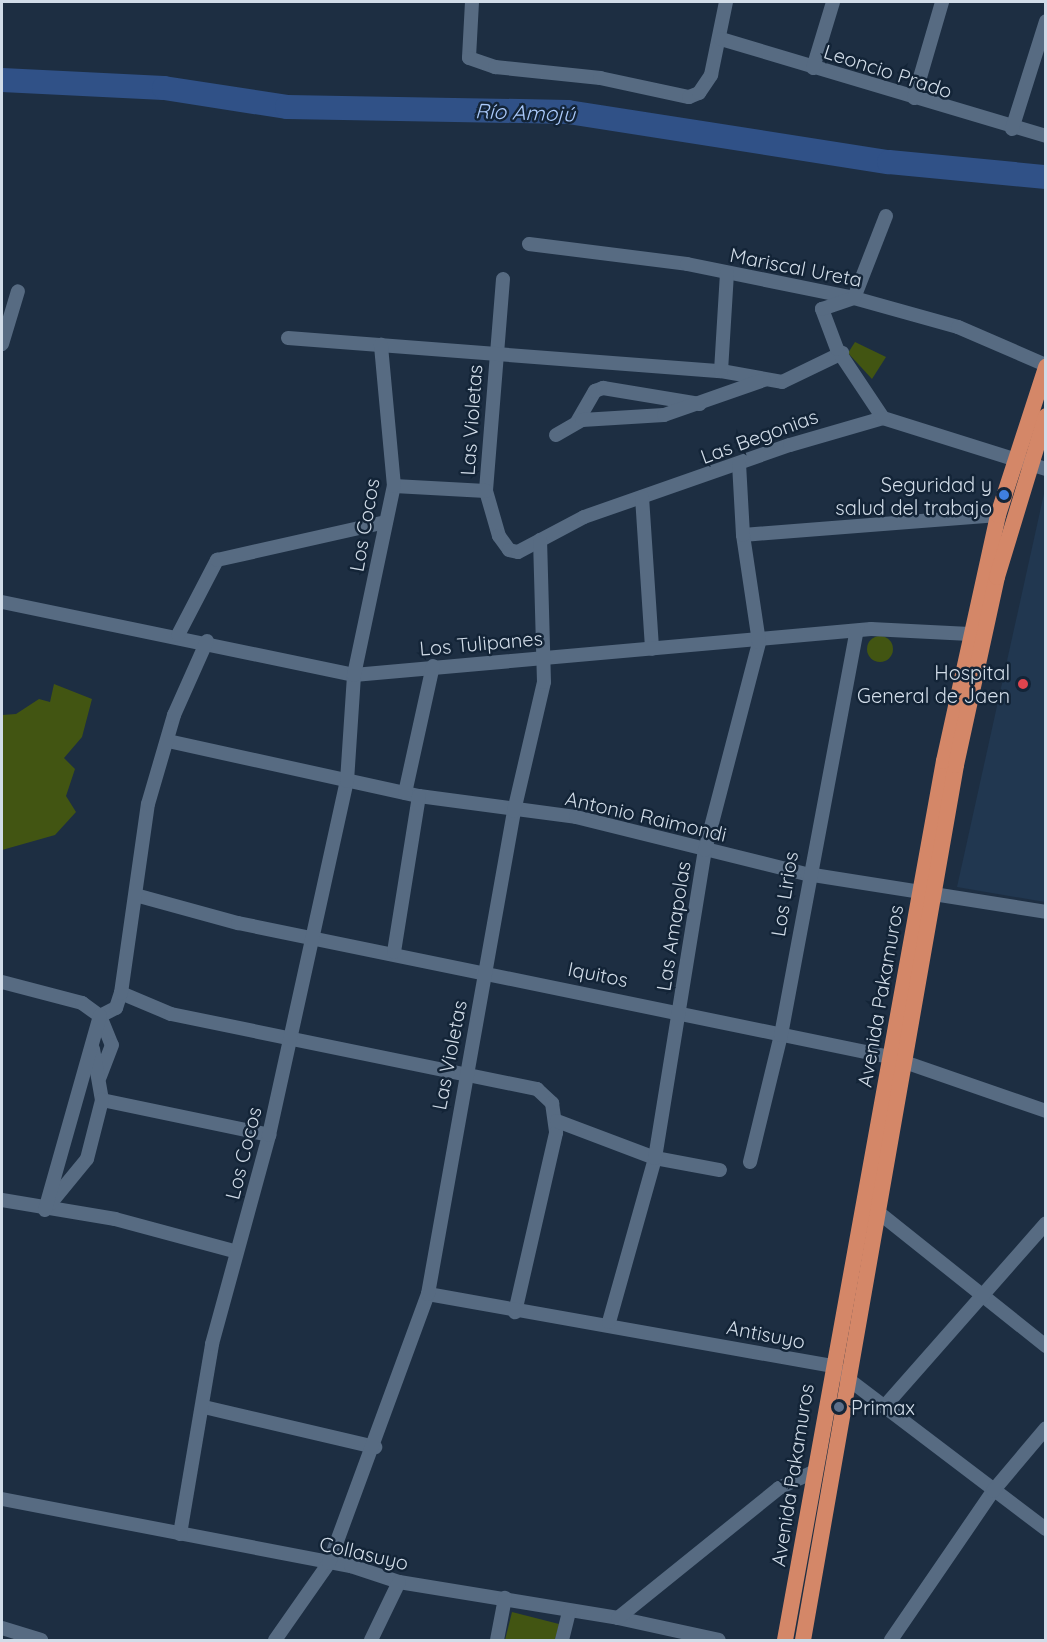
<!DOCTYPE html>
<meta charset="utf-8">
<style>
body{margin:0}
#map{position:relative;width:1047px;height:1642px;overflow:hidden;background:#1d2e42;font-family:Quicksand,sans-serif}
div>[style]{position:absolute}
.built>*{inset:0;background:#213750}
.green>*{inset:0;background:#425512}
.round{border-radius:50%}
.river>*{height:24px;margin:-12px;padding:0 12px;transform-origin:12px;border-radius:12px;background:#305187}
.minor>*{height:14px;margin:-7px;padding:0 7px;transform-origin:7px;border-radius:7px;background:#576b82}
.trunk>*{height:16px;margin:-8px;padding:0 8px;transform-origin:8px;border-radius:8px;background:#d48768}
.dots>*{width:16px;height:16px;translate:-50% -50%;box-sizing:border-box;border:3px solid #132437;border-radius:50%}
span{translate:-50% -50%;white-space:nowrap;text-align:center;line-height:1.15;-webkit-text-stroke:5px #132437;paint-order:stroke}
.street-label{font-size:20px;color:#d1dce8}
.poi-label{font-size:20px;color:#d1dce8}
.right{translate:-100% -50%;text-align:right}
.left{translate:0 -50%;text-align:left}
.water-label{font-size:21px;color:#abcafb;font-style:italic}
.frame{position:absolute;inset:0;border:3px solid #d1dce8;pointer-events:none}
</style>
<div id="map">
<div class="built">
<i style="clip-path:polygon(1045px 489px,1045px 902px,957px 887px)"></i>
</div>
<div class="green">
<i style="clip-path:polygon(855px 342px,886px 357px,872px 379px,848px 353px)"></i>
<i class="round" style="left:867px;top:636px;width:26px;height:26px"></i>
<i style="clip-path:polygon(54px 684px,92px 699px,82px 737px,64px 758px,75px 769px,66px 796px,76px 812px,55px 835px,2px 850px,2px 715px,16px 714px,39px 699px,50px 702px)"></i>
<i style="clip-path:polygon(512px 1612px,559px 1624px,555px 1640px,505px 1640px)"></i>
</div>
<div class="river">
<i style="left:2px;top:80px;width:162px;rotate:2.8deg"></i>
<i style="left:164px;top:88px;width:124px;rotate:8.8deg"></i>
<i style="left:287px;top:107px;width:281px;rotate:1deg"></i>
<i style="left:568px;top:112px;width:325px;rotate:8.9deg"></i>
<i style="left:889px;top:162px;width:158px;rotate:5.5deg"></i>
</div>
<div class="minor">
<i style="left:472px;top:2px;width:56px;rotate:93.1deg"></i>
<i style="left:469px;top:58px;width:28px;rotate:19deg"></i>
<i style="left:495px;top:67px;width:106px;rotate:6deg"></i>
<i style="left:600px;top:78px;width:91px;rotate:12.1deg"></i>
<i style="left:689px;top:97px;width:11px;rotate:-22deg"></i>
<i style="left:699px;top:93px;width:22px;rotate:-56deg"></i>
<i style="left:711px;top:75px;width:75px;rotate:-78.4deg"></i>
<i style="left:721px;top:39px;width:339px;rotate:16.6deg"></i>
<i style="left:813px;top:68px;width:69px;rotate:-73.1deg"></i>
<i style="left:914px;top:98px;width:100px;rotate:-73.7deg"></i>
<i style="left:1012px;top:129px;width:113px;rotate:-72.5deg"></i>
<i style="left:529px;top:244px;width:159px;rotate:7.2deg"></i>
<i style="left:687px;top:264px;width:170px;rotate:11.5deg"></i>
<i style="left:854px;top:298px;width:108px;rotate:15.6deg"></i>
<i style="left:958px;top:327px;width:96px;rotate:23.4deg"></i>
<i style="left:503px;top:279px;width:213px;rotate:94.6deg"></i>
<i style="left:486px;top:491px;width:47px;rotate:73.9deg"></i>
<i style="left:499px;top:536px;width:17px;rotate:54deg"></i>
<i style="left:509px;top:550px;width:9px;rotate:13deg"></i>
<i style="left:518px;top:552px;width:75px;rotate:-27.9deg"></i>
<i style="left:584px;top:517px;width:218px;rotate:-19.3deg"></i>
<i style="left:790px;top:445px;width:97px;rotate:-16.2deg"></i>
<i style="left:883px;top:418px;width:171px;rotate:17.4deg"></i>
<i style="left:288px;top:338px;width:434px;rotate:4.4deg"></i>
<i style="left:721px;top:371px;width:62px;rotate:10.2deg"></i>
<i style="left:782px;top:382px;width:67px;rotate:-25.8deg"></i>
<i style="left:2px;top:344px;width:55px;rotate:-73.2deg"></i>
<i style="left:721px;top:371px;width:98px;rotate:-86.5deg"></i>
<i style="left:883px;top:418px;width:83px;rotate:-123.7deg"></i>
<i style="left:837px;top:349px;width:43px;rotate:-110.6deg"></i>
<i style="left:822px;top:309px;width:34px;rotate:-19deg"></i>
<i style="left:854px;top:298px;width:88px;rotate:-68.7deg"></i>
<i style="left:577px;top:422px;width:36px;rotate:-60deg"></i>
<i style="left:595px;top:391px;width:9px;rotate:-21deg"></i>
<i style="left:603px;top:388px;width:98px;rotate:9.4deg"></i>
<i style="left:556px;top:435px;width:30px;rotate:-30deg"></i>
<i style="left:582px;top:420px;width:82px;rotate:-3.5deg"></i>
<i style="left:664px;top:415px;width:106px;rotate:-19.3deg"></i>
<i style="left:394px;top:486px;width:92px;rotate:3.1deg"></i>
<i style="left:642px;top:497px;width:152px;rotate:86.2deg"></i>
<i style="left:743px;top:535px;width:256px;rotate:-4.5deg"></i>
<i style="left:2px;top:602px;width:359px;rotate:11.7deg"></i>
<i style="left:354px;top:675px;width:519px;rotate:-5.08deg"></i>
<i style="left:871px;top:629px;width:99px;rotate:2.9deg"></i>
<i style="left:178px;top:635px;width:85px;rotate:-62.5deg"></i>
<i style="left:217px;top:560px;width:173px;rotate:-12.7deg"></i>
<i style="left:168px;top:741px;width:257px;rotate:12.4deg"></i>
<i style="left:419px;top:796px;width:158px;rotate:7.6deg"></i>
<i style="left:576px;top:817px;width:238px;rotate:13.9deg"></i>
<i style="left:807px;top:874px;width:242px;rotate:9deg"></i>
<i style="left:405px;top:793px;width:130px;rotate:-77.6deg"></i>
<i style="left:139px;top:896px;width:103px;rotate:15.3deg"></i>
<i style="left:238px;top:923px;width:666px;rotate:11.61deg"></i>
<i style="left:890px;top:1057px;width:165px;rotate:19.1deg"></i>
<i style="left:394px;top:952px;width:158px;rotate:-80.9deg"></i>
<i style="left:2px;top:982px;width:83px;rotate:14.7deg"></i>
<i style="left:82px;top:1003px;width:22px;rotate:36deg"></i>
<i style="left:100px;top:1016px;width:31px;rotate:68deg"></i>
<i style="left:112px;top:1045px;width:34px;rotate:111deg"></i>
<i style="left:121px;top:993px;width:54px;rotate:22.8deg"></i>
<i style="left:171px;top:1014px;width:374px;rotate:11.6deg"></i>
<i style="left:537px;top:1089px;width:21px;rotate:43deg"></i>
<i style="left:552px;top:1103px;width:30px;rotate:82deg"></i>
<i style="left:556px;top:1133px;width:184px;rotate:102.9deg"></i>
<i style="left:100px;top:1016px;width:18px;rotate:-27deg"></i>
<i style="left:116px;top:1008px;width:16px;rotate:-72deg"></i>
<i style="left:121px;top:993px;width:191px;rotate:-81.9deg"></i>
<i style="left:148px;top:804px;width:93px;rotate:-73.7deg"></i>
<i style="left:174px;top:715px;width:81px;rotate:-66deg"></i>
<i style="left:93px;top:1049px;width:52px;rotate:80deg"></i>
<i style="left:102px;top:1100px;width:171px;rotate:11.8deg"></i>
<i style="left:557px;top:1121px;width:105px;rotate:20.7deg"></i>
<i style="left:655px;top:1158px;width:66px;rotate:10.5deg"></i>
<i style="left:750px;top:1162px;width:131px;rotate:-76.3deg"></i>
<i style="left:781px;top:1035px;width:409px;rotate:-79.4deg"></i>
<i style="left:2px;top:1200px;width:115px;rotate:9.5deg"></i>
<i style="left:115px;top:1219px;width:126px;rotate:15.1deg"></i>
<i style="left:50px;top:1204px;width:58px;rotate:-50.6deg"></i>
<i style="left:87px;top:1159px;width:61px;rotate:-75.7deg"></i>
<i style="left:45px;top:1210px;width:202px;rotate:-74.2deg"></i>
<i style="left:878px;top:1212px;width:215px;rotate:38.6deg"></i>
<i style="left:428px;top:1294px;width:409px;rotate:10.1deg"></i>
<i style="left:831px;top:1366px;width:270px;rotate:37.2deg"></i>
<i style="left:609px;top:1322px;width:170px;rotate:-74.3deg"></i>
<i style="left:655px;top:1158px;width:312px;rotate:-80.8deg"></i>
<i style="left:705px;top:850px;width:215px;rotate:-75.4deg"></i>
<i style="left:759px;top:642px;width:108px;rotate:-98.5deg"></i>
<i style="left:743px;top:535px;width:71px;rotate:-93.2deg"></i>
<i style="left:204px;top:1407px;width:176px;rotate:13.2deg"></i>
<i style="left:884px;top:1407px;width:245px;rotate:-48.6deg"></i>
<i style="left:2px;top:1499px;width:355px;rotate:10.9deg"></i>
<i style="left:351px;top:1566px;width:51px;rotate:18.4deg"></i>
<i style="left:399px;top:1582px;width:222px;rotate:9.3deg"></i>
<i style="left:618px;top:1618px;width:103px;rotate:12.3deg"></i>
<i style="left:180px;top:1534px;width:193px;rotate:-80.4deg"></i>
<i style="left:212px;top:1344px;width:217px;rotate:-74.7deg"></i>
<i style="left:269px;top:1135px;width:362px;rotate:-77.6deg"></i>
<i style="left:347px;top:781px;width:106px;rotate:-86.2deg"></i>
<i style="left:354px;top:675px;width:193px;rotate:-78.1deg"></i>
<i style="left:394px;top:486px;width:142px;rotate:-95.3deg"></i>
<i style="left:618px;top:1618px;width:207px;rotate:-38.9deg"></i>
<i style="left:779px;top:1488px;width:38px;rotate:-25deg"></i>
<i style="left:2px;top:1628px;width:41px;rotate:17.1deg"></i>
<i style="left:275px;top:1640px;width:94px;rotate:-55deg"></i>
<i style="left:329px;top:1563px;width:287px;rotate:-69.8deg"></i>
<i style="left:428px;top:1294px;width:491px;rotate:-79.9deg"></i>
<i style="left:514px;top:811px;width:132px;rotate:-76.9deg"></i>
<i style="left:544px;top:682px;width:142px;rotate:-91.6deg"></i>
<i style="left:371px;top:1640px;width:64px;rotate:-64.2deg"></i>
<i style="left:497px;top:1640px;width:43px;rotate:-79.2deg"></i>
<i style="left:562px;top:1640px;width:30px;rotate:-76deg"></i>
<i style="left:891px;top:1640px;width:181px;rotate:-55.6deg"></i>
<i style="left:993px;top:1491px;width:82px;rotate:-49.9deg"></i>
</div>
<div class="trunk">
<i style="left:785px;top:1640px;width:893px;rotate:-79.75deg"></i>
<i style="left:944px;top:761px;width:252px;rotate:-77.6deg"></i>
<i style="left:998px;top:515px;width:156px;rotate:-72deg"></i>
<i style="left:803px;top:1640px;width:888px;rotate:-80.08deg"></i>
<i style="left:956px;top:765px;width:192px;rotate:-77.7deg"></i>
<i style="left:997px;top:577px;width:168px;rotate:-73.1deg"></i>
</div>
<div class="dots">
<i style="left:1004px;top:495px;background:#3f7fe0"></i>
<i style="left:1023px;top:684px;background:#e0444e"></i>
<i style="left:839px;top:1407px;background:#5c6f8a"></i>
</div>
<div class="street-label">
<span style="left:888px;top:71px;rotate:18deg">Leoncio Prado</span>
<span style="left:796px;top:267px;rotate:11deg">Mariscal Ureta</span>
<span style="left:471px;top:420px;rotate:-86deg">Las Violetas</span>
<span style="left:759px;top:436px;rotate:-20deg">Las Begonias</span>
<span style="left:364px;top:525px;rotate:-80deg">Los Cocos</span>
<span style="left:481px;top:643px;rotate:-5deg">Los Tulipanes</span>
<span style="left:646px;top:816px;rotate:13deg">Antonio Raimondi</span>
<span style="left:784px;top:894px;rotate:-81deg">Los Lirios</span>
<span style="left:673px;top:926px;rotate:-81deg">Las Amapolas</span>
<span style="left:598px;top:974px;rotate:11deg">Iquitos</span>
<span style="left:880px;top:996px;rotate:-80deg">Avenida Pakamuros</span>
<span style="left:449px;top:1055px;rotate:-79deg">Las Violetas</span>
<span style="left:243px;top:1153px;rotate:-76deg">Los Cocos</span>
<span style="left:766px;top:1334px;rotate:11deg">Antisuyo</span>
<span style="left:792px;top:1475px;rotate:-81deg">Avenida Pakamuros</span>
<span style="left:364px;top:1553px;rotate:13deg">Collasuyo</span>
</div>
<div class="poi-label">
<span class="right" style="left:992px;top:496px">Seguridad y<br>salud del trabajo</span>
<span class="right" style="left:1010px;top:684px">Hospital<br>General de Jaen</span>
<span class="left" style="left:851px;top:1407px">Primax</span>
</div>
<div class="water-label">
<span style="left:525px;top:112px;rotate:2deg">Río Amojú</span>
</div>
<div class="frame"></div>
</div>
